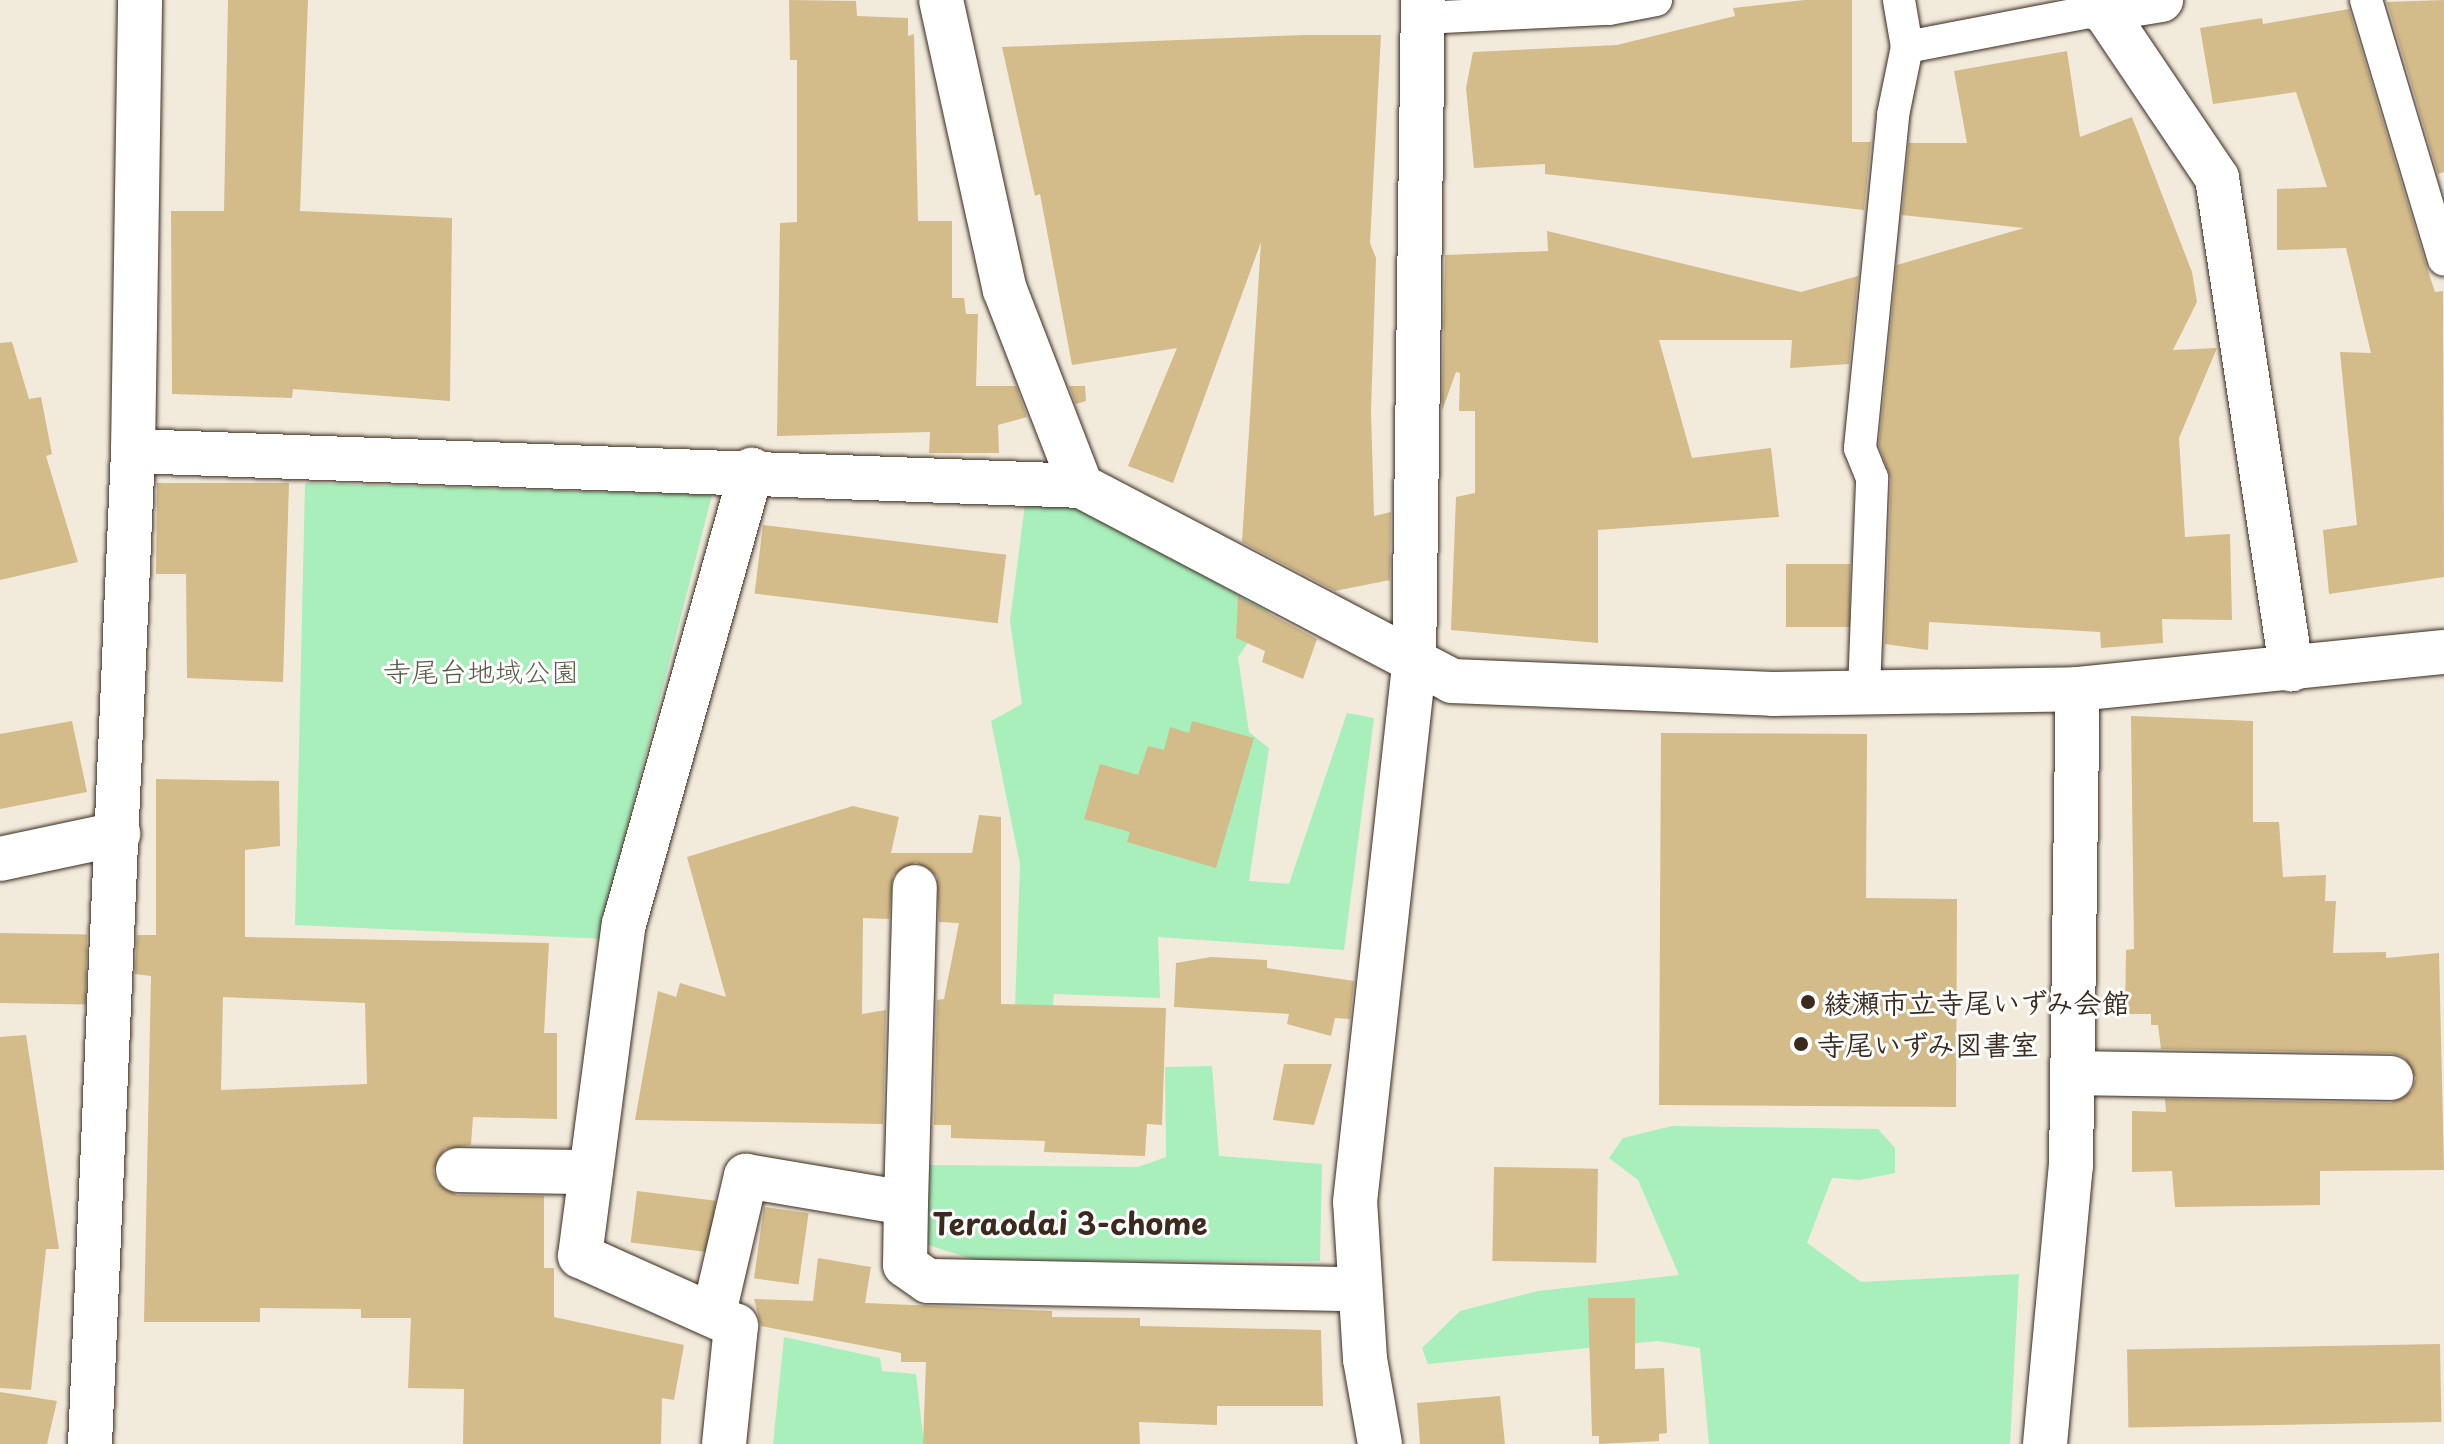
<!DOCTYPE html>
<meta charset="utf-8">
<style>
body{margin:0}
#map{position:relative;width:2444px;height:1444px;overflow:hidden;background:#f2ebdc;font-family:"Playpen Sans","Klee One",sans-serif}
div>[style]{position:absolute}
.green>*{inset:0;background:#a8efbc}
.building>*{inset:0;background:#d3bb8a;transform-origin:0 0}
.roads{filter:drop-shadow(0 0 2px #3b2a1e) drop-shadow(0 0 2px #3b2a1e)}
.lane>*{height:32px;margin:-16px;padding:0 16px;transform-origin:16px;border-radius:16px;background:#fff}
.street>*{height:44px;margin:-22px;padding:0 22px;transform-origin:22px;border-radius:22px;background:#fff}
.dots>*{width:22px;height:22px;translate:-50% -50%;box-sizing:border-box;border:4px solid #fff;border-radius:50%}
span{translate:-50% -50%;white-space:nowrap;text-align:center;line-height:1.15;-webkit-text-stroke:6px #fff;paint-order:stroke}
.park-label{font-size:28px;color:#565b46}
.poi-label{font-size:28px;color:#3b2a1e;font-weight:700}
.left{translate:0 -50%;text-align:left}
.neighbourhood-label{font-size:30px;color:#3b2a1e;font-weight:700}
</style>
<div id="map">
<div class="green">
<i style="clip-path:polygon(305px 483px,712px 495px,603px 921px,606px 939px,295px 925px)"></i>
<i style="clip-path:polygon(1026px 496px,1076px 505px,1269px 612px,1238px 657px,1249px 732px,1269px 748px,1249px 881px,1289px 884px,1347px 713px,1374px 718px,1344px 950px,1158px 937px,1160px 998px,1054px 994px,1050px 1034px,1014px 1036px,1020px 864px,991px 721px,1022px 704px,1010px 621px)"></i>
<i style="clip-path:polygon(1212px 1066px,1219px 1156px,1322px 1164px,1320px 1261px,978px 1261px,922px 1243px,926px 1165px,1138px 1167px,1166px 1157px,1165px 1067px)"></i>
<i style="clip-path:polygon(1672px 1126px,1878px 1129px,1895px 1148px,1895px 1173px,1860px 1180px,1832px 1178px,1807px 1243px,1861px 1282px,2019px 1274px,2010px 1444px,1709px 1444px,1700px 1348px,1658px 1341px,1428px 1364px,1422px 1348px,1460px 1311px,1538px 1291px,1679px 1275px,1638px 1180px,1609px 1158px,1623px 1138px)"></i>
<i style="clip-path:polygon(784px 1337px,880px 1358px,882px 1371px,916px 1374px,924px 1444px,773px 1444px)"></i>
</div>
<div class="building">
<i style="clip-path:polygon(228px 0,308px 0,300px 211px,452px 218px,450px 401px,293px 389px,292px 398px,172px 394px,171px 211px,224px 211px)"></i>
<i style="clip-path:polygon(789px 0,856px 1px,857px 16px,908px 18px,908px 36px,914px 34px,918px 221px,952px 221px,952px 298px,964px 298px,966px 314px,978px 314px,976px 386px,1016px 386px,1027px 417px,998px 425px,999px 453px,929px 453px,930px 432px,777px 436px,780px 223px,797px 222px,797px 60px,790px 60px)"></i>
<i style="clip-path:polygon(1805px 0,1852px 0,1852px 142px,1871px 142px,1864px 210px,1545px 174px,1545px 164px,1474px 168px,1466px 88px,1473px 52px,1617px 45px,1735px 16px,1733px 8px)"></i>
<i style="clip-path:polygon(2444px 0,2444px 172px,2438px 174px,2387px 2px)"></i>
<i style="clip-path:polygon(2349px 9px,2426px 265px,2435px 292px,2443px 291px,2444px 577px,2329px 594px,2323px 530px,2357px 525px,2340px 352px,2371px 353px,2346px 248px,2277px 250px,2277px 189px,2327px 187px,2296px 92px,2213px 104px,2200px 28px,2262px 18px,2263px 24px)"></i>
<i style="clip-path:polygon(1304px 35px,1381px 35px,1370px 243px,1376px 258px,1371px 411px,1374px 516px,1391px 512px,1390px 580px,1335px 591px,1242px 542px,1261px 242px,1173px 483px,1128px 466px,1177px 348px,1072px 365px,1040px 194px,1035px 196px,1002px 47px)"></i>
<i style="clip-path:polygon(2067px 51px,2080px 137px,2132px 117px,2192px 272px,2197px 302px,2173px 350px,2217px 348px,2179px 438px,2185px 537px,2230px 534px,2232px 620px,2162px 619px,2163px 643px,2101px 648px,2100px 632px,1929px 622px,1928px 650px,1885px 644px,1891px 479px,1879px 445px,1897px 265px,2024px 228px,1902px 215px,1909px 143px,1967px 143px,1954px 71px)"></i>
<i style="clip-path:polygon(1547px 231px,1801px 292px,1858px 276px,1849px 364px,1790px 368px,1792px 340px,1659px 340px,1692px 458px,1771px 448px,1779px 517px,1598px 530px,1598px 643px,1451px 630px,1456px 497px,1475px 493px,1475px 411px,1459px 411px,1460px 373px,1456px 372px,1442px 411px,1445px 255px,1548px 251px)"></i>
<i style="clip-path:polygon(12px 342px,29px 399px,41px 397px,52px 454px,46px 456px,78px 562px,0 580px,0 343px)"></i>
<i style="clip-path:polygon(1069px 386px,1085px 386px,1086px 401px,1076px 404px)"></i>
<i style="clip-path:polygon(157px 483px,289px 483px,283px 682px,187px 678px,186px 574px,156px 574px)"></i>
<i style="left:763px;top:525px;width:245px;height:69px;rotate:7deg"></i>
<i style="left:1786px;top:564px;width:64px;height:63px"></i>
<i style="clip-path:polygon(1238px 597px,1317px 639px,1303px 679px,1262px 662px,1265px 651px,1236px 638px)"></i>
<i style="clip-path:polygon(2131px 716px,2253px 721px,2253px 822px,2279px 822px,2283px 877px,2326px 875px,2325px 901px,2336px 901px,2333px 953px,2386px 952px,2386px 958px,2439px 953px,2444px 1170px,2320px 1171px,2320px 1205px,2175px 1207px,2172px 1171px,2132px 1172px,2132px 1111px,2166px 1112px,2165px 1099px,2391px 1103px,2412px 1091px,2416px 1078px,2404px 1057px,2391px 1053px,2161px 1049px,2158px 1025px,2151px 1025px,2151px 1014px,2125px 1014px,2126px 950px,2134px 949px)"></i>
<i style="clip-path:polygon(72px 721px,87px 792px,0 809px,0 734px)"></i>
<i style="clip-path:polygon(1192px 721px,1254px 738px,1216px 868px,1127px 842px,1130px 832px,1084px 819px,1100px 764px,1138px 775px,1148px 746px,1164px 750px,1170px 727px,1189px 733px)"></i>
<i style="clip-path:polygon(1661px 733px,1867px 734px,1866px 898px,1957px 899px,1956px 1107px,1659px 1105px)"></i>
<i style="clip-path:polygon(evenodd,156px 779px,279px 781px,280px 846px,245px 850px,245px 937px,549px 943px,544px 1033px,557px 1033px,557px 1119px,473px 1117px,471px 1145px,445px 1149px,433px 1170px,437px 1183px,457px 1195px,544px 1196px,544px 1268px,554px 1268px,554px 1317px,684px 1345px,674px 1400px,662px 1398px,661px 1444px,463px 1444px,464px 1389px,408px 1388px,411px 1318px,361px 1318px,361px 1309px,260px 1308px,260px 1322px,144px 1322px,151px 976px,135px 974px,137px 935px,156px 935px,156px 779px,223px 997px,365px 1003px,367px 1084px,221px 1090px,223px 997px)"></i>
<i style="clip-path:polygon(853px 806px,899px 817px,891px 853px,972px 853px,979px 815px,1001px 817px,1001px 1004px,1166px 1008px,1162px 1125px,1147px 1124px,1145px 1156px,1044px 1152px,1045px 1141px,951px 1138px,951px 1125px,934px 1125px,937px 1000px,944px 999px,959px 923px,939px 922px,937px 876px,916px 862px,893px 875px,889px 919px,863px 918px,862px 1014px,886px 1010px,883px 1124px,635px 1120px,658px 991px,676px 997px,680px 983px,726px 997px,687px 857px)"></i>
<i style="left:0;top:933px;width:87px;height:70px;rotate:1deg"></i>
<i style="clip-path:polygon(1211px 957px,1267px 960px,1267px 968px,1354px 981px,1350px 1019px,1335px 1018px,1331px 1036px,1287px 1024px,1289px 1014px,1174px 1007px,1176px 963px)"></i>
<i style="clip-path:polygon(26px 1035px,59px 1249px,46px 1249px,31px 1390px,0 1388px,0 1037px)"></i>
<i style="clip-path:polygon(1284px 1064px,1332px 1064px,1314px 1125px,1273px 1120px)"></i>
<i style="left:1494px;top:1167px;width:104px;height:94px;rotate:1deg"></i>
<i style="left:637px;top:1191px;width:79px;height:52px;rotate:7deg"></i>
<i style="left:764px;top:1207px;width:45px;height:72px;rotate:8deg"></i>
<i style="clip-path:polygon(818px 1258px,871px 1267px,865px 1303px,1052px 1311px,1052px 1317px,1140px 1318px,1140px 1326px,1321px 1330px,1323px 1406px,1217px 1406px,1217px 1425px,1139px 1422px,1140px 1444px,923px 1444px,926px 1362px,901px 1362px,901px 1353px,761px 1326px,754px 1299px,813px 1301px)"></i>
<i style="clip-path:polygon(1588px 1298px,1635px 1298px,1635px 1369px,1664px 1368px,1667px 1433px,1659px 1434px,1659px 1441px,1599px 1444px,1599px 1436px,1592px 1436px)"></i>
<i style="left:2440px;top:1344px;width:78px;height:313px;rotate:89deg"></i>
<i style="clip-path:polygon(0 1392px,57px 1401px,47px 1444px,0 1444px)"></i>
<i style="clip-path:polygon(1500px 1396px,1505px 1444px,1420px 1444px,1417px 1403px)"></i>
</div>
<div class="roads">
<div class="lane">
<i style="left:2366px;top:0;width:271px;rotate:73.3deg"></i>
<i style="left:1422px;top:18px;width:187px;rotate:-2.8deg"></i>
<i style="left:1609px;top:9px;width:48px;rotate:-10.8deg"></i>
<i style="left:1907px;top:47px;width:197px;rotate:-10.9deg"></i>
<i style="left:1864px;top:691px;width:213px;rotate:-87.8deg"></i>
<i style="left:1872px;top:478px;width:32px;rotate:-112deg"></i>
<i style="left:1860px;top:448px;width:335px;rotate:-84.3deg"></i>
<i style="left:1893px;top:115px;width:69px;rotate:-78.4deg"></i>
<i style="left:1907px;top:47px;width:48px;rotate:-99.7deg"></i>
</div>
<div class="street">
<i style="left:941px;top:0;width:297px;rotate:77.6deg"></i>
<i style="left:1005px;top:290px;width:210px;rotate:68.8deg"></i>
<i style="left:2097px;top:0;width:215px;rotate:56deg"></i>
<i style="left:2217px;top:178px;width:497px;rotate:81.4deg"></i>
<i style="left:2100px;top:10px;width:62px;rotate:-9.3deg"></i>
<i style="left:133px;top:451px;width:949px;rotate:2.11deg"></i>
<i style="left:1081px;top:486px;width:419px;rotate:27.7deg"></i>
<i style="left:1452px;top:681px;width:321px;rotate:2.3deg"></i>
<i style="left:1773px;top:694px;width:305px;rotate:-0.9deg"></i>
<i style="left:2078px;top:689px;width:368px;rotate:-5.8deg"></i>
<i style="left:0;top:859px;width:121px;rotate:-12deg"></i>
<i style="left:2073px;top:1073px;width:318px;rotate:0.9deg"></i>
<i style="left:458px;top:1170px;width:131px;rotate:0.9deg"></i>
<i style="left:906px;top:1203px;width:316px;rotate:-88.4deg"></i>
<i style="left:714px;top:1313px;width:141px;rotate:-76.9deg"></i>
<i style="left:746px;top:1176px;width:162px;rotate:9.6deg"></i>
<i style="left:906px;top:1203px;width:62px;rotate:90.9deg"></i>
<i style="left:905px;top:1265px;width:28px;rotate:35deg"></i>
<i style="left:928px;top:1281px;width:431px;rotate:1.1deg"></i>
<i style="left:90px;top:1444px;width:994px;rotate:-87.52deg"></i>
<i style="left:133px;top:451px;width:451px;rotate:-89.1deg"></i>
<i style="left:724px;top:1444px;width:119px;rotate:-84.2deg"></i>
<i style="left:736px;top:1326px;width:171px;rotate:-155.8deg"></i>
<i style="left:580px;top:1256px;width:335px;rotate:-82.5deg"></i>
<i style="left:624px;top:924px;width:472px;rotate:-74.3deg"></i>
<i style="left:1380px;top:1444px;width:86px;rotate:-100deg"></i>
<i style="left:1365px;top:1359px;width:157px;rotate:-93.6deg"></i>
<i style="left:1355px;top:1202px;width:539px;rotate:-83.72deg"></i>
<i style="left:1414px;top:666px;width:666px;rotate:-89.23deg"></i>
<i style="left:2045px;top:1444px;width:279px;rotate:-84.7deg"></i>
<i style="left:2071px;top:1166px;width:477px;rotate:-89.2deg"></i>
</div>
</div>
<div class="dots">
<i style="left:1808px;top:1002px;background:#3b2a1e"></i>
<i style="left:1801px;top:1044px;background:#3b2a1e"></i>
</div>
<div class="park-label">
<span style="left:481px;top:671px">寺尾台地域公園</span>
</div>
<div class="poi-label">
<span class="left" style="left:1824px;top:1002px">綾瀬市立寺尾いずみ会館</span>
<span class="left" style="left:1817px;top:1044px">寺尾いずみ図書室</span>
</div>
<div class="neighbourhood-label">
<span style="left:1070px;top:1223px">Teraodai 3-chome</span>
</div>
</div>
